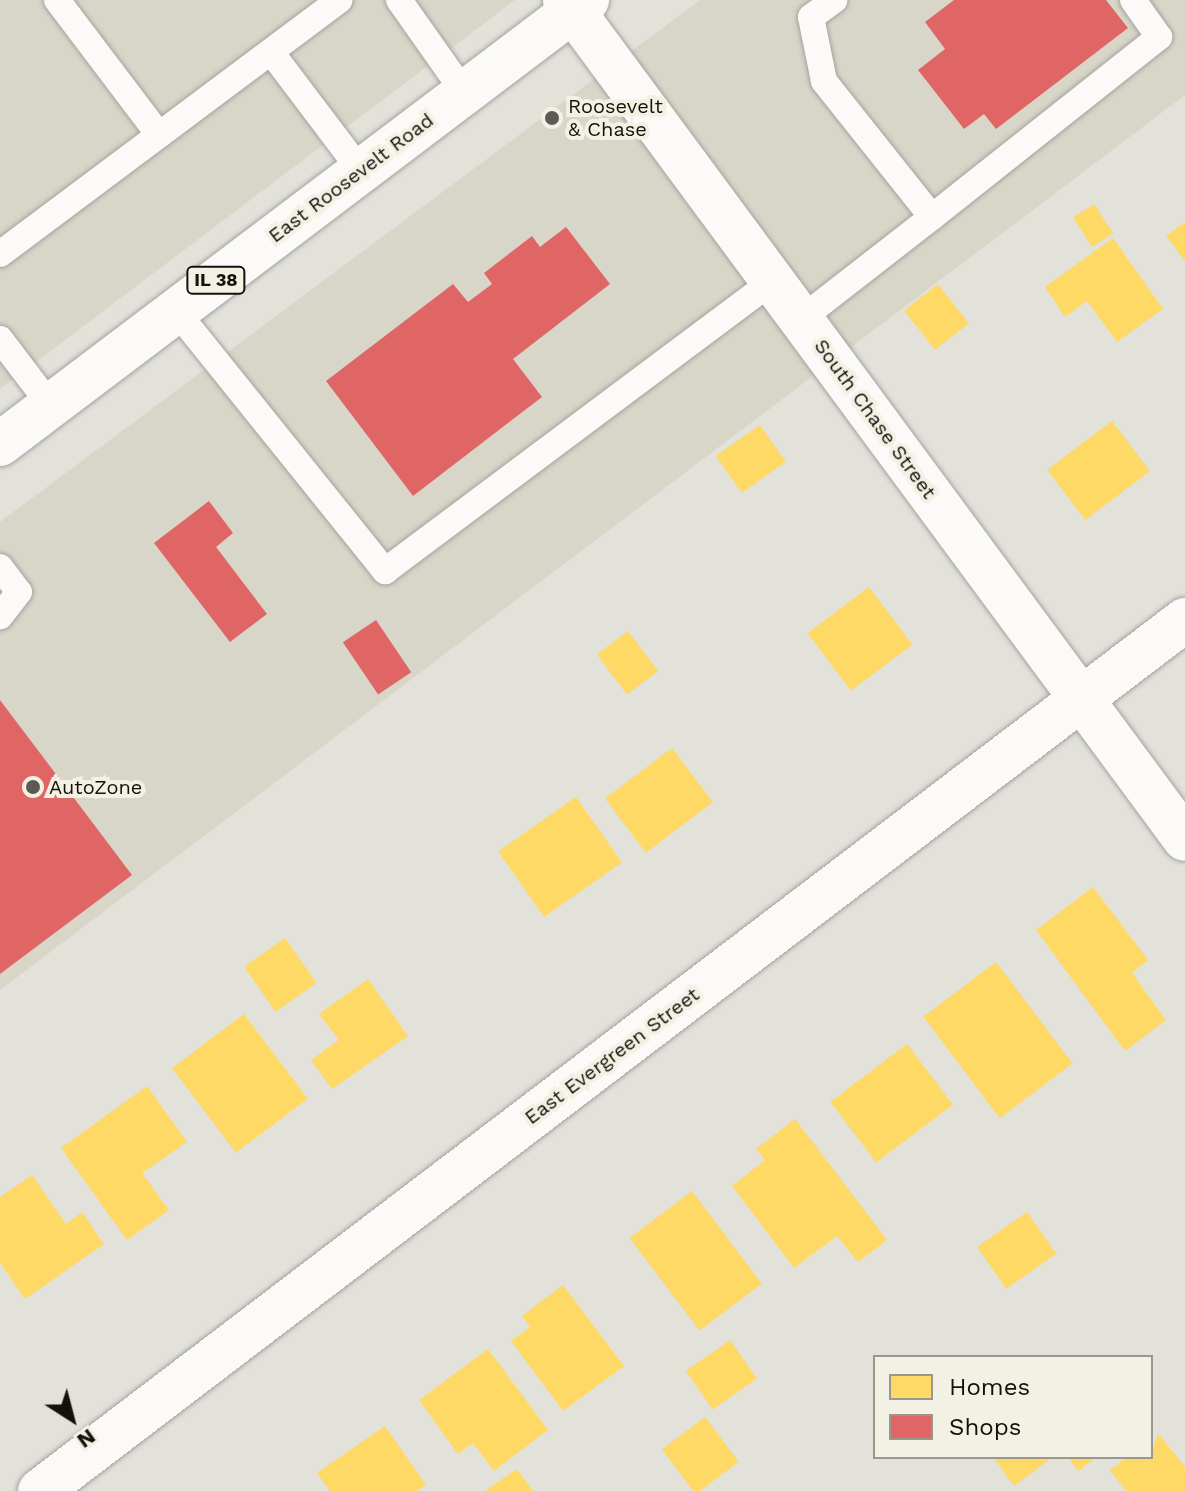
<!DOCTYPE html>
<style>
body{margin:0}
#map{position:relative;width:1185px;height:1491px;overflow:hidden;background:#e2e1da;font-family:"Work Sans",sans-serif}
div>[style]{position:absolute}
.built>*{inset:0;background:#d8d6c8}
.homes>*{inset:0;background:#ffd966;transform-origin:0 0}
.shops>*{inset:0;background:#e06666;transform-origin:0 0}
.roads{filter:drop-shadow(0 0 2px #a4a39f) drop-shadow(0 0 2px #a4a39f)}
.service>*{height:26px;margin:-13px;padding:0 13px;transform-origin:13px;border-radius:13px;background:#fbfaf9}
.minor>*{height:44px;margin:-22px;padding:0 22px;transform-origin:22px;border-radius:22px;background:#fbfaf9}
.primary>*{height:44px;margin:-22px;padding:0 22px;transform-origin:22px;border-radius:22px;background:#fbfaf9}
.dots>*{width:22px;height:22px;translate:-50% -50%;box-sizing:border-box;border:4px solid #f3f1e4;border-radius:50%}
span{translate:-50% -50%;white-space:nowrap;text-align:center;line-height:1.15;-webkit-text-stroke:8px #f3f1e4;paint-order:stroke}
.shield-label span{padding:2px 6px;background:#f3f1e4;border:2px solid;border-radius:6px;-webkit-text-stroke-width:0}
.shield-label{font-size:18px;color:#12110d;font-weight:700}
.poi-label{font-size:20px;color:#12110d}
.left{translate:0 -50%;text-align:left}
.street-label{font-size:20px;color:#12110d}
.legend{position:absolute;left:873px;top:1355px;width:280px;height:104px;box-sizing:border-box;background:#f3f1e4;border:2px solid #99978e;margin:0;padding:10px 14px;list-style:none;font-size:24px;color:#12110d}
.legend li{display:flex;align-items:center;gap:16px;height:40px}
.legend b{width:40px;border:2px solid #99978e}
.north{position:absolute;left:32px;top:1379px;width:80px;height:80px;-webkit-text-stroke:6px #f3f1e4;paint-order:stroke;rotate:144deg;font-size:22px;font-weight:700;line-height:32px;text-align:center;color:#12110d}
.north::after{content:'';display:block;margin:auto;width:28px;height:36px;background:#12110d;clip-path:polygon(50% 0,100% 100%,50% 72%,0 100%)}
</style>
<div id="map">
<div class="built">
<i style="clip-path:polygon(0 0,515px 0,0 389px)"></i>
<i style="clip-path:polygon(700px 0,1185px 0,1185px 95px,0 990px,0 522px)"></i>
</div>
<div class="homes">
<i style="left:1094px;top:204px;width:35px;height:25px;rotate:57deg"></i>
<i style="clip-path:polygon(1185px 222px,1185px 261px,1166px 236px)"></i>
<i style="clip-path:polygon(1113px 238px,1163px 309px,1117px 342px,1087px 301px,1065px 317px,1045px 287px)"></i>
<i style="left:938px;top:284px;width:50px;height:43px;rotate:52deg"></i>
<i style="left:1112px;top:421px;width:63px;height:81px;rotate:53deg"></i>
<i style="left:760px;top:425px;width:45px;height:54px;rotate:55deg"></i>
<i style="left:869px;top:587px;width:72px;height:77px;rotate:53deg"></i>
<i style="left:628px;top:631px;width:50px;height:39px;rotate:53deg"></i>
<i style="left:672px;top:748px;width:68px;height:84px;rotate:53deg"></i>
<i style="left:576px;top:797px;width:80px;height:95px;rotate:55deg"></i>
<i style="clip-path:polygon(1093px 887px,1148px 960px,1132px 973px,1166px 1020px,1125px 1051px,1036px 930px)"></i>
<i style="left:285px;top:938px;width:55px;height:50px;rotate:55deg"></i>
<i style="left:996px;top:962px;width:127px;height:91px;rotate:53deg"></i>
<i style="clip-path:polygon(368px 979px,408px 1036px,332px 1089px,311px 1060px,339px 1040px,319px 1014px)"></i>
<i style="left:244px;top:1014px;width:106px;height:90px;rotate:53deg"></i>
<i style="left:907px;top:1044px;width:76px;height:96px;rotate:53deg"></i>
<i style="clip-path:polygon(147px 1086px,187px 1142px,142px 1173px,169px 1210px,127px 1240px,61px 1148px)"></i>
<i style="clip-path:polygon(795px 1119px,887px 1240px,858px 1262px,837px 1236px,794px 1268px,732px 1186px,765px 1160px,756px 1149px)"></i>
<i style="clip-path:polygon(32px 1175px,66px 1224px,82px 1212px,104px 1244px,25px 1299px,0 1263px,0 1197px)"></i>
<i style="left:692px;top:1191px;width:116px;height:78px;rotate:53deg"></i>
<i style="left:1027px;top:1212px;width:51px;height:61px;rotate:55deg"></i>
<i style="clip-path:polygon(563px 1285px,624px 1366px,563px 1411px,511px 1341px,530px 1327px,522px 1316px)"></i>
<i style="left:730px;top:1340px;width:47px;height:54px;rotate:55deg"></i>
<i style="clip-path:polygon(488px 1349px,548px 1430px,494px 1471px,473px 1443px,458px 1454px,419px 1400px)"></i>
<i style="left:705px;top:1417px;width:56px;height:54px;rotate:53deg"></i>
<i style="clip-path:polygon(385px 1426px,426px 1485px,417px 1491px,330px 1491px,317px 1473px)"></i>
<i style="clip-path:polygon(1158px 1433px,1185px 1467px,1185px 1491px,1126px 1491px,1110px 1470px,1127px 1457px,1151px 1457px)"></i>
<i style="clip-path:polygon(993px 1457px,1053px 1457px,1014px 1486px)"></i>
<i style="clip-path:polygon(1068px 1457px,1097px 1457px,1078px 1471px)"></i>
<i style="clip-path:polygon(517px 1469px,533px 1491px,485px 1491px)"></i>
</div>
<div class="shops">
<i style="clip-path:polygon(954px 0,1106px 0,1128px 28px,996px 129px,984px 114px,964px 129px,918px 70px,945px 49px,925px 22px)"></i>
<i style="clip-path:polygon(566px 227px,610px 284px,513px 359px,542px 397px,413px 496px,326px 381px,453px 284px,468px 302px,492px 284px,484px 273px,532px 236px,540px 247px)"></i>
<i style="clip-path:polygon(209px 501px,233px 533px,216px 547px,267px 614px,230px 642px,154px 543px)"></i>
<i style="left:376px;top:620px;width:63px;height:40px;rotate:56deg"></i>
<i style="clip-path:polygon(0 700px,132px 875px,0 974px)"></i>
</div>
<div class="roads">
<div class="service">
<i style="left:57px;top:0;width:169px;rotate:52.9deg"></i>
<i style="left:399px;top:0;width:113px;rotate:54.8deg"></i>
<i style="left:271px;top:52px;width:149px;rotate:52.9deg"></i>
<i style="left:932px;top:217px;width:290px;rotate:-38.4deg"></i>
<i style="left:1159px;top:37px;width:45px;rotate:-125.1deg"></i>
<i style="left:0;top:254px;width:424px;rotate:-36.8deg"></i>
<i style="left:176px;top:311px;width:334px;rotate:51.2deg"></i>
<i style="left:385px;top:571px;width:484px;rotate:-36.8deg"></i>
<i style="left:801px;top:319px;width:166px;rotate:-37.9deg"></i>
<i style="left:932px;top:217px;width:174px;rotate:-128.5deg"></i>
<i style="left:824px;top:81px;width:65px;rotate:-101.5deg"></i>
<i style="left:811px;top:17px;width:29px;rotate:-36deg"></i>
<i style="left:0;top:339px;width:84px;rotate:52.7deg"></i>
<i style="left:0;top:567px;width:31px;rotate:53deg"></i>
<i style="left:19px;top:592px;width:31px;rotate:128deg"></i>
</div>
<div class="minor">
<i style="left:565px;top:0;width:1043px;rotate:53.54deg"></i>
<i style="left:40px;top:1491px;width:1439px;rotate:-37.26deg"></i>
</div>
<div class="primary">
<i style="left:0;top:444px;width:736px;rotate:-37.1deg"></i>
</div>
</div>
<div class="dots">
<i style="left:552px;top:118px;background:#5b5a55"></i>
<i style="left:33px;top:787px;background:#5b5a55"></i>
</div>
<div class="shield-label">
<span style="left:216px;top:280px">IL 38</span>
</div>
<div class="poi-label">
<span class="left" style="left:568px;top:118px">Roosevelt<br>&amp; Chase</span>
<span class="left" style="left:49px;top:787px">AutoZone</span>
</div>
<div class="street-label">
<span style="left:351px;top:178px;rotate:-37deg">East Roosevelt Road</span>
<span style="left:875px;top:419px;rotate:54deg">South Chase Street</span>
<span style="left:612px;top:1056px;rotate:-37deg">East Evergreen Street</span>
</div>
<ul class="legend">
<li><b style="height:22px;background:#ffd966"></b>Homes</li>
<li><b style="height:22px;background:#e06666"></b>Shops</li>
</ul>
<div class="north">N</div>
</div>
